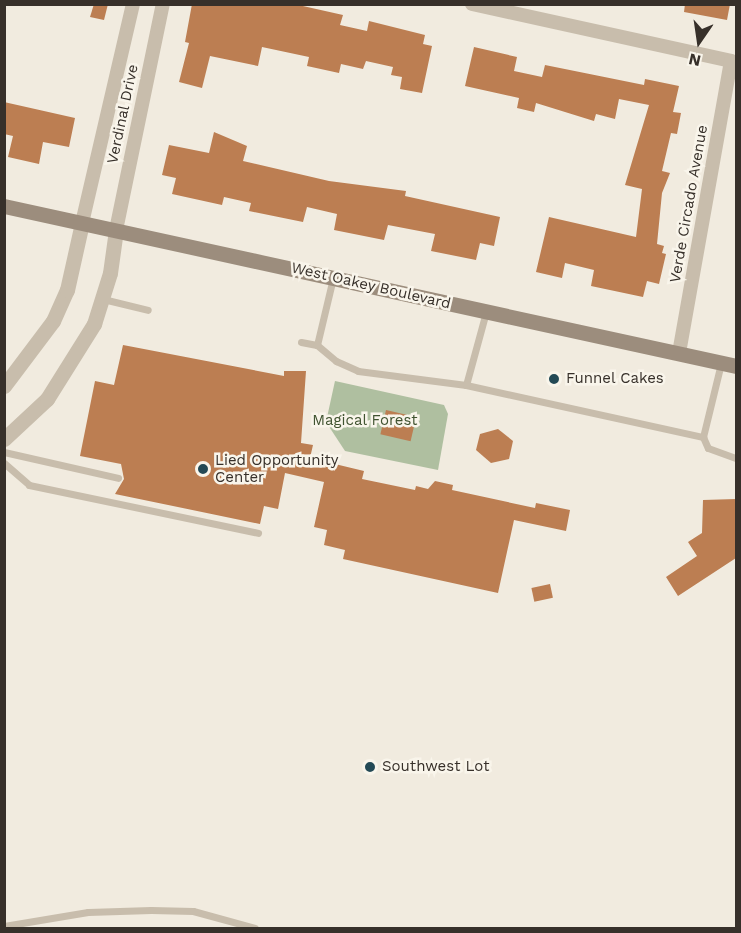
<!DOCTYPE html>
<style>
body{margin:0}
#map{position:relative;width:741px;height:933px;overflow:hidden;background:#f1ebdf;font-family:"Work Sans",sans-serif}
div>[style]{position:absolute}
.green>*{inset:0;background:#afbfa0}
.building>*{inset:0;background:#bc7e52;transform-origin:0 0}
.service>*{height:7px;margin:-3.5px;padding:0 3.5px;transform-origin:3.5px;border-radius:3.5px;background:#c8bdac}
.minor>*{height:14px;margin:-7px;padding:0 7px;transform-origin:7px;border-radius:7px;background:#c8bdac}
.tertiary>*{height:15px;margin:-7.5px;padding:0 7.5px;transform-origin:7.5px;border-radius:7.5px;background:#c8bdac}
.secondary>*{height:15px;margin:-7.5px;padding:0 7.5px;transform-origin:7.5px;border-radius:7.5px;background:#9c8d7d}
.dots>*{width:16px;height:16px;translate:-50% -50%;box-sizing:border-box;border:3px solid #f9f5eb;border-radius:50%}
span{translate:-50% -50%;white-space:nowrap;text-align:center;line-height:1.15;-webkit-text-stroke:5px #f9f5eb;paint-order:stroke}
.street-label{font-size:15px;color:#37302a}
.poi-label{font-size:15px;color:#37302a}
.left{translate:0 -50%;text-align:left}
.park-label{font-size:15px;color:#405330}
.frame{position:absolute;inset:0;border:6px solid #37302a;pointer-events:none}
.north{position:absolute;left:669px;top:12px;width:60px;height:60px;-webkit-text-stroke:4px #f9f5eb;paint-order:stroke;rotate:193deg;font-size:16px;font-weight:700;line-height:24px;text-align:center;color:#37302a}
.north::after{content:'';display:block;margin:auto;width:21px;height:27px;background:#37302a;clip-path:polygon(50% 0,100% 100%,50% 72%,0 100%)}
</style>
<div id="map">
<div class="green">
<i style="clip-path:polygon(335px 381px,444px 405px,448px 414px,438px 470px,345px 451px,326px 422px)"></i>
</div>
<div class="building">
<i style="clip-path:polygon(94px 4px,108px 4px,104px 20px,90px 17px)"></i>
<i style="clip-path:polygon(192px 4px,294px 4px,343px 15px,340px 25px,367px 31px,369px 21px,425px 35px,423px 44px,432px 46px,422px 93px,400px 89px,402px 77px,391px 75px,393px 67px,366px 61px,363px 69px,341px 64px,339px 73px,307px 66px,309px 57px,262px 47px,258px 66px,210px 56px,202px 88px,179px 82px,189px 43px,185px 42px)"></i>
<i style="clip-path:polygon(685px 4px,730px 4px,727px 20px,684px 12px)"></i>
<i style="clip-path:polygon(474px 47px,517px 57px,514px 71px,542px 77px,545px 65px,644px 85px,645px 79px,679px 86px,673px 112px,681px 113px,677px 134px,671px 133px,662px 171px,670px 173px,662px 193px,657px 244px,664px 246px,662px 253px,666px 254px,659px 284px,647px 281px,643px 297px,591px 286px,594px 270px,565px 263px,562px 278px,536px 272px,549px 217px,636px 237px,642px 189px,625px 185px,649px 105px,619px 99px,615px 119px,596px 114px,594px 121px,536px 103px,534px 112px,517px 108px,519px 98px,465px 86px)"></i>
<i style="clip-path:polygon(4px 102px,75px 118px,69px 147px,43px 142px,39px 164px,8px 157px,13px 136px,4px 134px)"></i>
<i style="clip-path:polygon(214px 132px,247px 146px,243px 161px,329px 181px,406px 191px,405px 196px,500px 217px,494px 246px,480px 243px,476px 260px,431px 251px,435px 234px,388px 225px,384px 240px,334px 230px,337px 214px,307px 207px,303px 222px,249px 211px,251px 203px,224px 197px,222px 205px,172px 194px,176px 178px,162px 175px,169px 145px,209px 153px)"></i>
<i style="clip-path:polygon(123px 345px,284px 376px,284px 371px,306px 371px,301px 443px,313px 445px,310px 458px,364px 471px,362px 479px,415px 490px,416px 486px,428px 489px,435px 481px,453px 485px,452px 490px,535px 508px,536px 503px,570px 510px,566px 531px,514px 520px,498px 593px,343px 559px,345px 550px,324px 545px,327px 530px,314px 527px,324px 482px,285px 473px,278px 509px,264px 506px,260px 524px,115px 494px,124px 479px,121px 464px,80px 456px,95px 381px,114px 385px)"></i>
<i style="left:386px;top:410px;width:31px;height:25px;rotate:13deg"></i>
<i style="clip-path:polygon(498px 429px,513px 441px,509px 459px,491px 463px,476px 450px,480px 434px)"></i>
<i style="clip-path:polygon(736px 499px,736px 558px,678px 596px,666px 577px,697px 556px,688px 542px,702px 533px,703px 500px)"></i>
<i style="left:550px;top:584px;width:14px;height:19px;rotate:78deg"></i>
</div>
<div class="service">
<i style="left:103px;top:299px;width:46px;rotate:13.7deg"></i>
<i style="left:301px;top:342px;width:16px;rotate:11deg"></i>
<i style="left:317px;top:345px;width:69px;rotate:-76.6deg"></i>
<i style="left:317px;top:345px;width:25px;rotate:40deg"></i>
<i style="left:336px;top:361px;width:24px;rotate:24deg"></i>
<i style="left:358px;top:371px;width:109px;rotate:7.4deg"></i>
<i style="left:466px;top:385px;width:243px;rotate:12.4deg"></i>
<i style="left:703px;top:437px;width:76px;rotate:-76.3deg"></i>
<i style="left:466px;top:385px;width:76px;rotate:-74.7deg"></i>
<i style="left:703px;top:437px;width:12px;rotate:66deg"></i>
<i style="left:708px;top:448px;width:30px;rotate:20deg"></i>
<i style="left:4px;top:452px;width:117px;rotate:12.8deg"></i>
<i style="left:4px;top:463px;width:33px;rotate:41deg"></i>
<i style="left:29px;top:485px;width:234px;rotate:11.8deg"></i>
<i style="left:4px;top:926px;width:85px;rotate:-9.5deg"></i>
<i style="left:88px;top:912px;width:63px;rotate:-1.8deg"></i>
<i style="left:151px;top:910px;width:42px;rotate:1.4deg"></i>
<i style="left:193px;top:911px;width:64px;rotate:15.3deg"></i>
</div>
<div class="minor">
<i style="left:472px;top:4px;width:265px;rotate:12.4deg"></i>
<i style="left:731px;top:61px;width:297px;rotate:100.1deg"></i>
<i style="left:82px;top:223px;width:225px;rotate:-76.9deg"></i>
<i style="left:116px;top:230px;width:231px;rotate:-78.3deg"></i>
</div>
<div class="tertiary">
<i style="left:4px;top:386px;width:81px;rotate:-53deg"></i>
<i style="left:53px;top:321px;width:34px;rotate:-66deg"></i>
<i style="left:67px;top:290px;width:69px;rotate:-77.4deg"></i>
<i style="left:4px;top:439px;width:59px;rotate:-42.9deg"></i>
<i style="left:47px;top:399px;width:89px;rotate:-57.9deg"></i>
<i style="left:94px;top:324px;width:53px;rotate:-72.6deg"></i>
<i style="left:110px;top:273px;width:43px;rotate:-82.1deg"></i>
</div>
<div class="secondary">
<i style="left:4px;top:206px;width:749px;rotate:12.33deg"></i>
</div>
<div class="dots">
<i style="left:554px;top:379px;background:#234955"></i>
<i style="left:203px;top:469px;background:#234955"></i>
<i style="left:370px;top:767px;background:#234955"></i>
</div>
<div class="street-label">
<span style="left:123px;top:114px;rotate:-78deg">Verdinal Drive</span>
<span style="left:689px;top:204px;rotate:-80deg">Verde Circado Avenue</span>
<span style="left:371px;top:286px;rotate:13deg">West Oakey Boulevard</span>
</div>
<div class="poi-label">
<span class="left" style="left:566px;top:379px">Funnel Cakes</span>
<span class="left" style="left:215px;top:469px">Lied Opportunity<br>Center</span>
<span class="left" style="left:382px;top:767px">Southwest Lot</span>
</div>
<div class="park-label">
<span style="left:365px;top:421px">Magical Forest</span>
</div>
<div class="frame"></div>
<div class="north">N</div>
</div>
